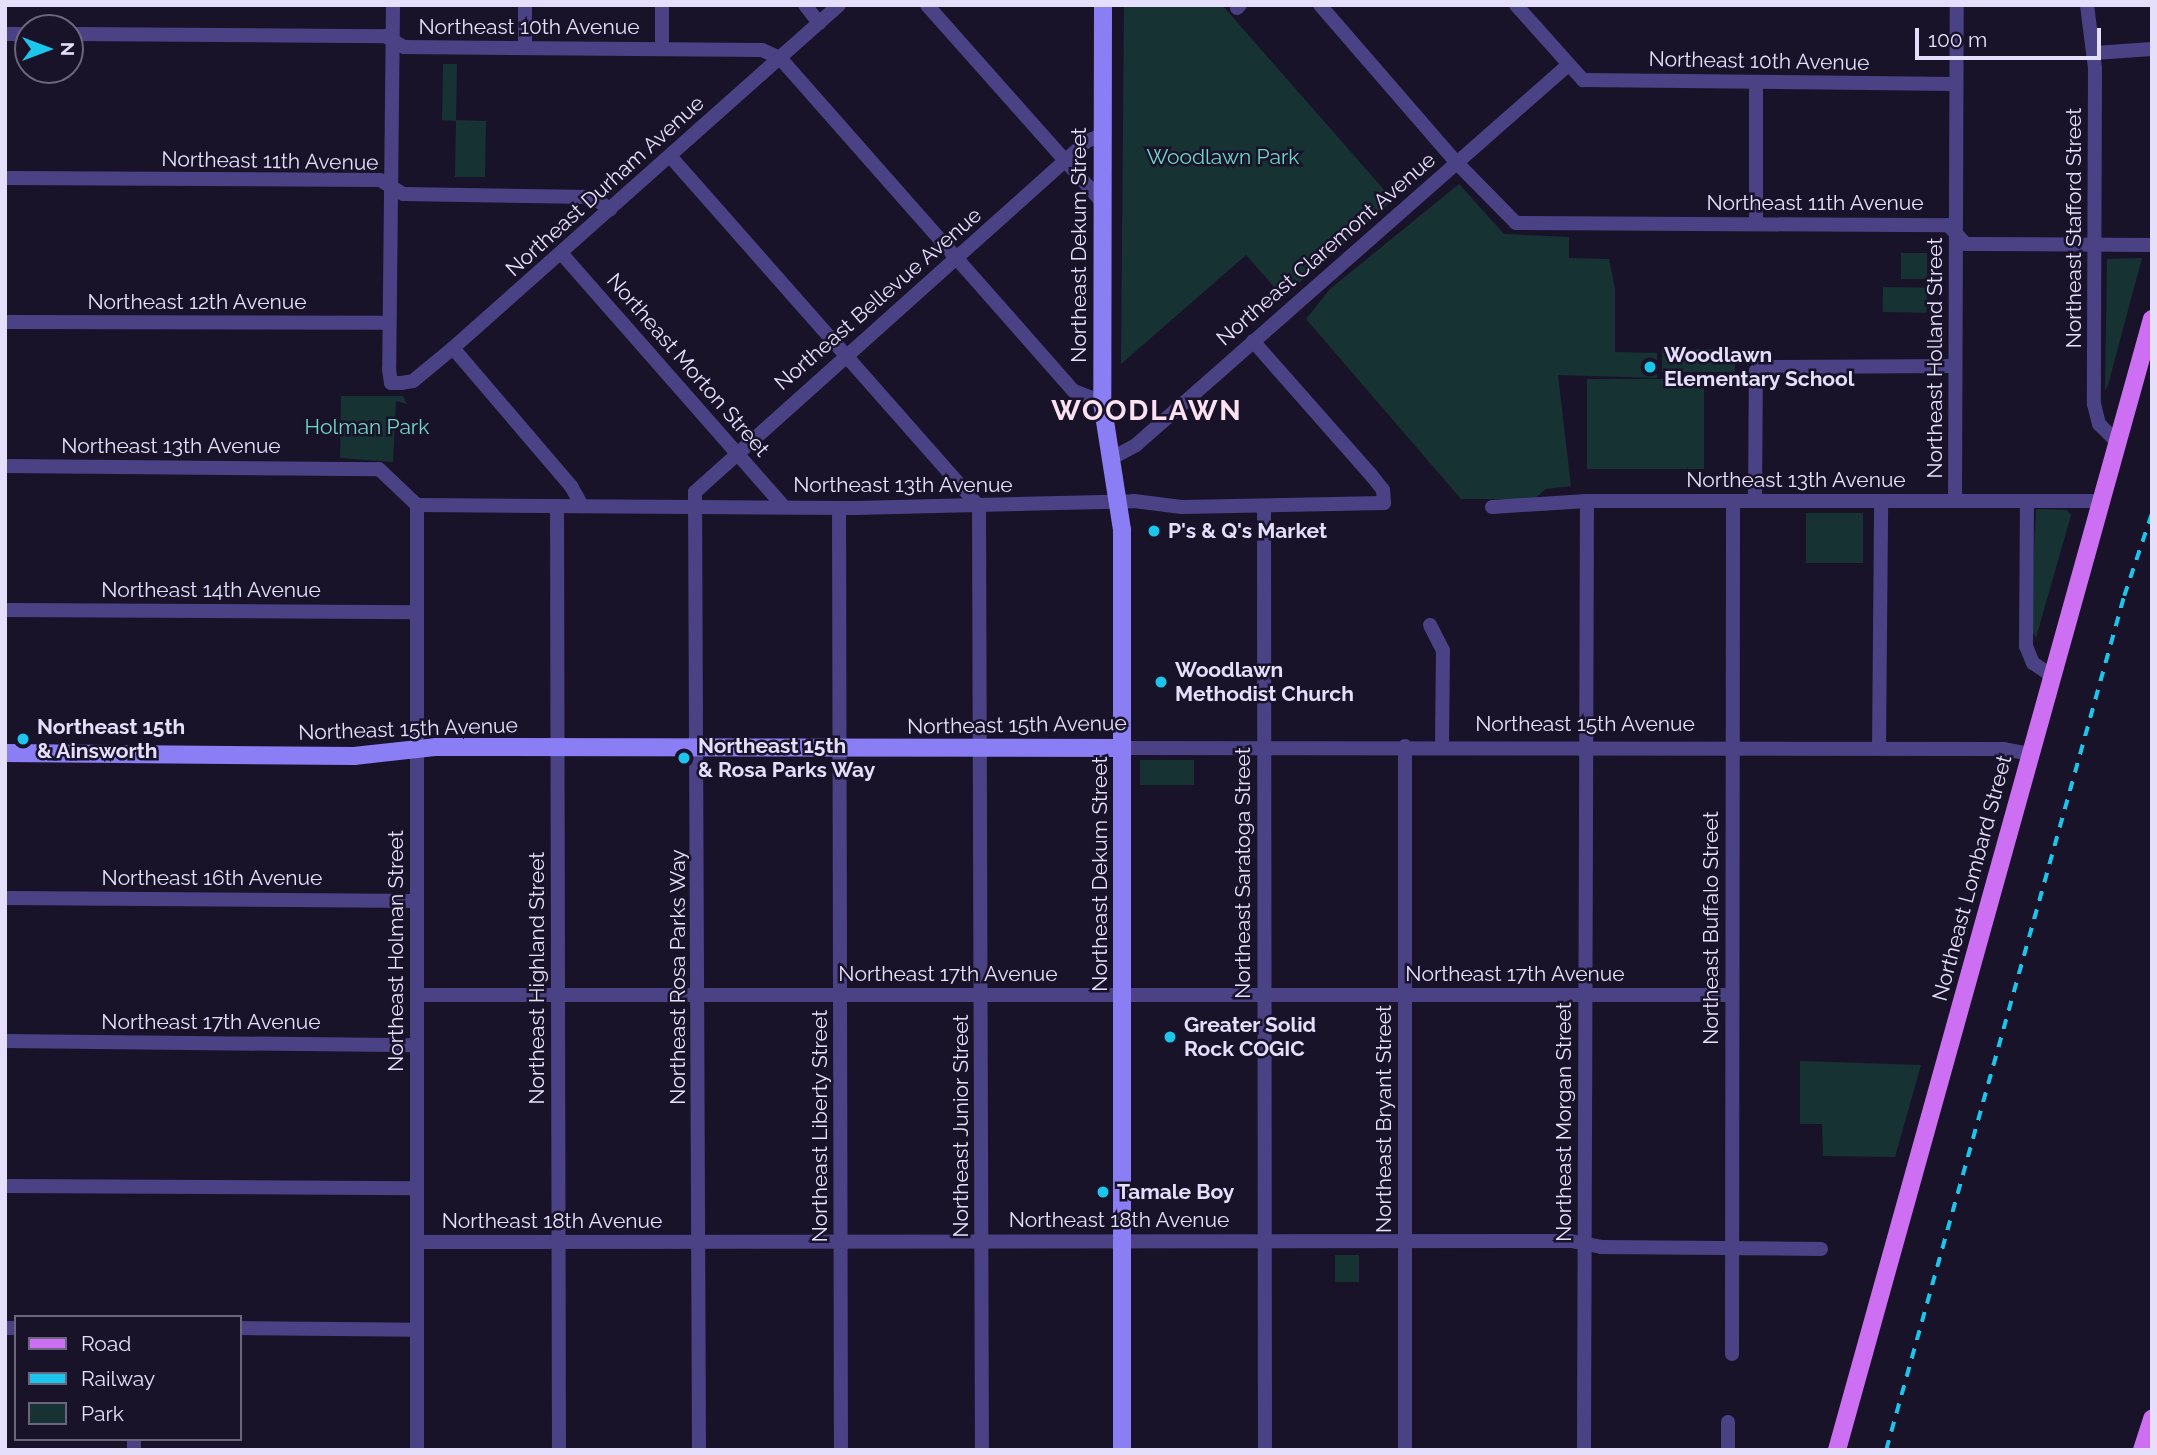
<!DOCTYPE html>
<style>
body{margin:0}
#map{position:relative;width:2157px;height:1455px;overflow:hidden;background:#19132a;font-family:Raleway,sans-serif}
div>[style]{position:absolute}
.green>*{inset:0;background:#173233;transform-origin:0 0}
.street>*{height:14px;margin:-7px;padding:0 7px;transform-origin:7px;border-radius:7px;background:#4b4285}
.secondary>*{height:18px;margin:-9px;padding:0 9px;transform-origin:9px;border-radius:9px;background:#8b7ef4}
.primary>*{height:18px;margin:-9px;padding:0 9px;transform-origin:9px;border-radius:9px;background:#cd6ff3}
.rail>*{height:3.5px;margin-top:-1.75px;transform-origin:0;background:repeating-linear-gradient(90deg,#1bc5ec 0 10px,transparent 0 19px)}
.dots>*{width:19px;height:19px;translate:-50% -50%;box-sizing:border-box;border:4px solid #19132a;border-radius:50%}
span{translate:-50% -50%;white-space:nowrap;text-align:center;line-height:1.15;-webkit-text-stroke:5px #19132a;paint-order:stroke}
.street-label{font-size:21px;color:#e5dffc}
.park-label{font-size:21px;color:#6fd8c7}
.poi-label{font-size:21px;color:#e5dffc;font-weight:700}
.left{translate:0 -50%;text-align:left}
.district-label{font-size:28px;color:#fce1f0;font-weight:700;letter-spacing:2px}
.frame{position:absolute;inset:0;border:7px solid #e5dffc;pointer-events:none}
.legend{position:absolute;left:14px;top:1315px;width:228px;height:126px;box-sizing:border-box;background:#19132a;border:2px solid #6b657e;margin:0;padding:9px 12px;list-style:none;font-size:21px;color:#e5dffc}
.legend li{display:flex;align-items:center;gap:14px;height:35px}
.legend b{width:35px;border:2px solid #6b657e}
.north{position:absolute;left:14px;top:14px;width:70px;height:70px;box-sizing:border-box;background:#19132a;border:2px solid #6b657e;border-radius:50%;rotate:90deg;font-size:19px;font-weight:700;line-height:28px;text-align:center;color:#e5dffc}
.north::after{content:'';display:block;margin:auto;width:24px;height:32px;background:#1bc5ec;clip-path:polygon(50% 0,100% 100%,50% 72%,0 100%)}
.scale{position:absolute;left:1915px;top:28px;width:186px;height:32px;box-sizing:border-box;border:4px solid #e5dffc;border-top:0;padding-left:9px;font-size:21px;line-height:24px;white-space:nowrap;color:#e5dffc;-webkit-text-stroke:5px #19132a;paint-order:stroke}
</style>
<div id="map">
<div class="green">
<i style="clip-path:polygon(1124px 5px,1222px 5px,1393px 200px,1283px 297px,1246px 255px,1121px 364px)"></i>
<i style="clip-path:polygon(443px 64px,457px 64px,456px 120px,486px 121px,485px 177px,455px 177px,456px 121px,442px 120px)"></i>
<i style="clip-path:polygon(1459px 184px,1504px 234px,1569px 237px,1569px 258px,1609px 259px,1615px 289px,1615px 352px,1657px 353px,1657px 378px,1558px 375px,1571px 486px,1546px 489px,1534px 499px,1461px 499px,1306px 319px,1330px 289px)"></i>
<i style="left:1901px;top:253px;width:26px;height:26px"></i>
<i style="clip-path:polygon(2142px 258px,2108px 385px,2105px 391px,2107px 259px)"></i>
<i style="left:1883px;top:287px;width:44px;height:25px;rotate:1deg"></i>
<i style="left:1662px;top:349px;width:73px;height:23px"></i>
<i style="left:1587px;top:379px;width:117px;height:90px"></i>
<i style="clip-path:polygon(341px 396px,403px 396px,407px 404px,396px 401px,393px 462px,340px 458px)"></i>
<i style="clip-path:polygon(2036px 509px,2067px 510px,2071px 515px,2036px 638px,2030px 628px)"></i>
<i style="left:1863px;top:513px;width:50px;height:57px;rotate:90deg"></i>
<i style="left:1140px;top:760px;width:54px;height:25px"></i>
<i style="clip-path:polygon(1800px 1061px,1921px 1065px,1895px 1157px,1823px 1156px,1822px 1124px,1800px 1124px)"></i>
<i style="left:1335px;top:1255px;width:24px;height:27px"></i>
</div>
<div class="street">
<i style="left:393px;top:5px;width:364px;rotate:90.6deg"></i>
<i style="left:389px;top:369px;width:14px;rotate:82deg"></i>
<i style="left:391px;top:383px;width:10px"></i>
<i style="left:401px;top:383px;width:12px;rotate:-9deg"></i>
<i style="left:413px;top:381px;width:52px;rotate:-39.5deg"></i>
<i style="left:453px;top:348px;width:516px;rotate:-41.62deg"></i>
<i style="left:805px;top:5px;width:23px;rotate:52deg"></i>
<i style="left:927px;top:5px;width:262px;rotate:48.4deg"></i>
<i style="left:1320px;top:5px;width:209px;rotate:49.1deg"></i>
<i style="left:1457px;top:163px;width:84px;rotate:45.5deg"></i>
<i style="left:1516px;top:223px;width:432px;rotate:0.3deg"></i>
<i style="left:1948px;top:225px;width:26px;rotate:47deg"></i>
<i style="left:1966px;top:244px;width:186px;rotate:0.3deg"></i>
<i style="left:1516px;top:5px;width:101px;rotate:48.2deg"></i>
<i style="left:1583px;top:80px;width:373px;rotate:0.6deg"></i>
<i style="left:2087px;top:5px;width:64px;rotate:82.8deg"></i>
<i style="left:2095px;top:68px;width:336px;rotate:90.2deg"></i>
<i style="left:2094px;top:404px;width:21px;rotate:76deg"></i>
<i style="left:2099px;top:424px;width:27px;rotate:45deg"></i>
<i style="left:1237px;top:8px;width:4px;rotate:-45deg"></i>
<i style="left:5px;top:34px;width:23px"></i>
<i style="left:70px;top:34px;width:315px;rotate:0.4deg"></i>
<i style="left:385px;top:36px;width:22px;rotate:30deg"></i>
<i style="left:404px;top:47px;width:358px;rotate:0.5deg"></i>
<i style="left:762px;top:50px;width:20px;rotate:24deg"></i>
<i style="left:780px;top:58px;width:444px;rotate:48.6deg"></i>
<i style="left:1074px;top:391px;width:30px;rotate:21deg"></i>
<i style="left:525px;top:48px;width:43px;rotate:-90deg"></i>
<i style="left:662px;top:49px;width:44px;rotate:-90deg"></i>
<i style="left:2095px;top:53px;width:57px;rotate:-4deg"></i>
<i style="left:1756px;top:83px;width:141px;rotate:90deg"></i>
<i style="left:670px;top:156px;width:468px;rotate:48.6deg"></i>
<i style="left:979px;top:507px;width:943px;rotate:89.82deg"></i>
<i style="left:5px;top:178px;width:375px;rotate:0.3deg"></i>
<i style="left:380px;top:180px;width:27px;rotate:31deg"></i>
<i style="left:403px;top:194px;width:189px;rotate:0.9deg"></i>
<i style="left:592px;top:197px;width:22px;rotate:34deg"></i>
<i style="left:561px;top:253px;width:335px;rotate:48.7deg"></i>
<i style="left:5px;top:322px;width:384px;rotate:0.1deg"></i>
<i style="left:453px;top:348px;width:182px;rotate:49.5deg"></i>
<i style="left:571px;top:486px;width:23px;rotate:61deg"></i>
<i style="left:1110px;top:459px;width:30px;rotate:-28deg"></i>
<i style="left:1136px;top:445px;width:574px;rotate:-41.33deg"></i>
<i style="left:5px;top:466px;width:374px;rotate:0.5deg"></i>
<i style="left:379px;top:469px;width:52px;rotate:43.5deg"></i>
<i style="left:417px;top:505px;width:945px;rotate:90deg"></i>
<i style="left:1755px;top:501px;width:130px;rotate:-89.6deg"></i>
<i style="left:1756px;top:371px;width:6px;rotate:-39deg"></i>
<i style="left:1761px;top:367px;width:194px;rotate:-0.3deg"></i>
<i style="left:1955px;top:501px;width:496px;rotate:-89.8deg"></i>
<i style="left:2027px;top:501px;width:145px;rotate:90.4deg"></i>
<i style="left:2026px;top:646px;width:18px;rotate:68deg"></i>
<i style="left:2033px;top:663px;width:23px;rotate:34deg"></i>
<i style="left:417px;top:505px;width:438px;rotate:0.4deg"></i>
<i style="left:855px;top:508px;width:279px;rotate:-1.4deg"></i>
<i style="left:1134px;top:501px;width:48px;rotate:7.1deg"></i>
<i style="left:1182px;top:507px;width:202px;rotate:-1.1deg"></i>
<i style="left:1384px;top:503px;width:13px;rotate:-94deg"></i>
<i style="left:1383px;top:490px;width:18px;rotate:-128deg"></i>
<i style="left:1372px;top:476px;width:180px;rotate:-131.4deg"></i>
<i style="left:557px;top:506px;width:944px;rotate:89.88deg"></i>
<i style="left:1264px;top:507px;width:943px;rotate:89.94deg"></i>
<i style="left:1492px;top:507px;width:95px;rotate:-3.6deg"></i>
<i style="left:1587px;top:501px;width:514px"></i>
<i style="left:839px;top:508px;width:942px;rotate:89.88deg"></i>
<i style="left:5px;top:610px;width:412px;rotate:0.3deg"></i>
<i style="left:1430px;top:625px;width:28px;rotate:63deg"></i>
<i style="left:1443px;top:650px;width:96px;rotate:90.6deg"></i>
<i style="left:1405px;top:746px;width:704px;rotate:90deg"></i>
<i style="left:1122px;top:748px;width:882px;rotate:0.06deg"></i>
<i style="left:2004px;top:749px;width:26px;rotate:11deg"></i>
<i style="left:1879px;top:748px;width:247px;rotate:-89.5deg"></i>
<i style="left:5px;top:898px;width:412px;rotate:0.4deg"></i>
<i style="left:417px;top:995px;width:1315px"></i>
<i style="left:5px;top:1041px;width:412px;rotate:0.6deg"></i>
<i style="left:5px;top:1186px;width:412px;rotate:0.3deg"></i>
<i style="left:417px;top:1242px;width:1154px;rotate:-0.05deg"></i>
<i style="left:1571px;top:1241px;width:31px;rotate:11deg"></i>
<i style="left:1601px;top:1247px;width:220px;rotate:0.5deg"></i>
<i style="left:5px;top:1328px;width:11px"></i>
<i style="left:240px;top:1328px;width:177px;rotate:0.6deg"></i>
<i style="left:1732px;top:1354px;width:853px;rotate:-89.93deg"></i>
<i style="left:134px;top:1439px;width:11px;rotate:90deg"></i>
<i style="left:699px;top:1450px;width:958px;rotate:-90.24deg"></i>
<i style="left:695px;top:492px;width:526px;rotate:-41.84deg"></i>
<i style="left:1087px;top:141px;width:17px;rotate:-21deg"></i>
<i style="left:1584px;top:1450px;width:949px;rotate:-89.82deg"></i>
<i style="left:1728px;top:1450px;width:28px;rotate:-90deg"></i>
</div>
<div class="secondary">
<i style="left:1103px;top:5px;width:397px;rotate:90.1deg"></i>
<i style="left:1102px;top:402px;width:130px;rotate:81.1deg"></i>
<i style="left:1122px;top:530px;width:920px;rotate:90deg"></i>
<i style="left:5px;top:753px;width:349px;rotate:0.5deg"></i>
<i style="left:354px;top:756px;width:81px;rotate:-6.3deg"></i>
<i style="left:435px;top:747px;width:687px;rotate:0.08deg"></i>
</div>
<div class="primary">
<i style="left:1837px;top:1450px;width:1174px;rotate:-74.44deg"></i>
<i style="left:2142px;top:1450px;width:33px;rotate:-72deg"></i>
</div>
<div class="rail">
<i style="left:1886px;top:1450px;width:887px;rotate:-74.43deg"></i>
<i style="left:2124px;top:596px;width:88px;rotate:-71.4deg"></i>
</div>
<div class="dots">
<i style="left:1650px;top:367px;background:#1bc5ec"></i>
<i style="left:1154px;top:531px;background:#1bc5ec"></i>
<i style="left:1161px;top:682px;background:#1bc5ec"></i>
<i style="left:23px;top:739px;background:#1bc5ec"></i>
<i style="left:684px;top:758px;background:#1bc5ec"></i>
<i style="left:1170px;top:1037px;background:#1bc5ec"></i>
<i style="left:1103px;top:1192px;background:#1bc5ec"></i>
</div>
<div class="street-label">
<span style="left:529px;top:27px">Northeast 10th Avenue</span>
<span style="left:1759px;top:61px;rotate:1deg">Northeast 10th Avenue</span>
<span style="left:270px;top:161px;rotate:1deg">Northeast 11th Avenue</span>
<span style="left:605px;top:186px;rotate:-42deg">Northeast Durham Avenue</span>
<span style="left:1815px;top:203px">Northeast 11th Avenue</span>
<span style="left:2074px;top:228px;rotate:-90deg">Northeast Stafford Street</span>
<span style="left:1079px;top:245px;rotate:-90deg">Northeast Dekum Street</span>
<span style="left:1326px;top:249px;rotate:-41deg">Northeast Claremont Avenue</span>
<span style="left:878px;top:299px;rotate:-41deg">Northeast Bellevue Avenue</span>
<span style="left:197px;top:302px">Northeast 12th Avenue</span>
<span style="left:1935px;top:358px;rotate:-90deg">Northeast Holland Street</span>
<span style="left:688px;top:365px;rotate:49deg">Northeast Morton Street</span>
<span style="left:171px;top:446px">Northeast 13th Avenue</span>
<span style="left:1796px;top:480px">Northeast 13th Avenue</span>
<span style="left:903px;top:485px">Northeast 13th Avenue</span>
<span style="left:211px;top:590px">Northeast 14th Avenue</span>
<span style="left:1585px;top:724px">Northeast 15th Avenue</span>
<span style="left:1017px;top:725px;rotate:-1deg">Northeast 15th Avenue</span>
<span style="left:408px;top:729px;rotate:-2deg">Northeast 15th Avenue</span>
<span style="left:1243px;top:873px;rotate:-90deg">Northeast Saratoga Street</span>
<span style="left:1100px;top:874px;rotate:-90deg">Northeast Dekum Street</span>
<span style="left:212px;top:878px">Northeast 16th Avenue</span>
<span style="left:1972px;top:878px;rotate:-75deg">Northeast Lombard Street</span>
<span style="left:1711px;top:928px;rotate:-90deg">Northeast Buffalo Street</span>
<span style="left:396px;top:951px;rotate:-90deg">Northeast Holman Street</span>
<span style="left:948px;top:974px">Northeast 17th Avenue</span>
<span style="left:1515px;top:974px">Northeast 17th Avenue</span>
<span style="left:678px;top:977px;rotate:-90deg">Northeast Rosa Parks Way</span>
<span style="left:537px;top:978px;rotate:-90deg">Northeast Highland Street</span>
<span style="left:211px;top:1022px">Northeast 17th Avenue</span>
<span style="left:1384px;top:1119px;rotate:-90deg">Northeast Bryant Street</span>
<span style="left:1564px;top:1122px;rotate:-90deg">Northeast Morgan Street</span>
<span style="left:820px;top:1126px;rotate:-90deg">Northeast Liberty Street</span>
<span style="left:961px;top:1126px;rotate:-90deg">Northeast Junior Street</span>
<span style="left:1119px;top:1220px">Northeast 18th Avenue</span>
<span style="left:552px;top:1221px">Northeast 18th Avenue</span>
</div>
<div class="park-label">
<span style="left:1223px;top:157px">Woodlawn Park</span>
<span style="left:367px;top:427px">Holman Park</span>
</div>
<div class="poi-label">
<span class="left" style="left:1664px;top:367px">Woodlawn<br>Elementary School</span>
<span class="left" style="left:1168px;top:531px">P's &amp; Q's Market</span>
<span class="left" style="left:1175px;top:682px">Woodlawn<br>Methodist Church</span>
<span class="left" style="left:37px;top:739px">Northeast 15th<br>&amp; Ainsworth</span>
<span class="left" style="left:698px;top:758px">Northeast 15th<br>&amp; Rosa Parks Way</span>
<span class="left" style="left:1184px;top:1037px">Greater Solid<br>Rock COGIC</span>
<span class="left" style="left:1117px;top:1192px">Tamale Boy</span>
</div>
<div class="district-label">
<span style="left:1147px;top:411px">WOODLAWN</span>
</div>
<div class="frame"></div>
<ul class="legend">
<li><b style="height:9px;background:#cd6ff3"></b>Road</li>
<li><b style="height:9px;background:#1bc5ec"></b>Railway</li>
<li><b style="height:19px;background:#173233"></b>Park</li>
</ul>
<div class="north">N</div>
<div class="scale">100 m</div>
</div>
